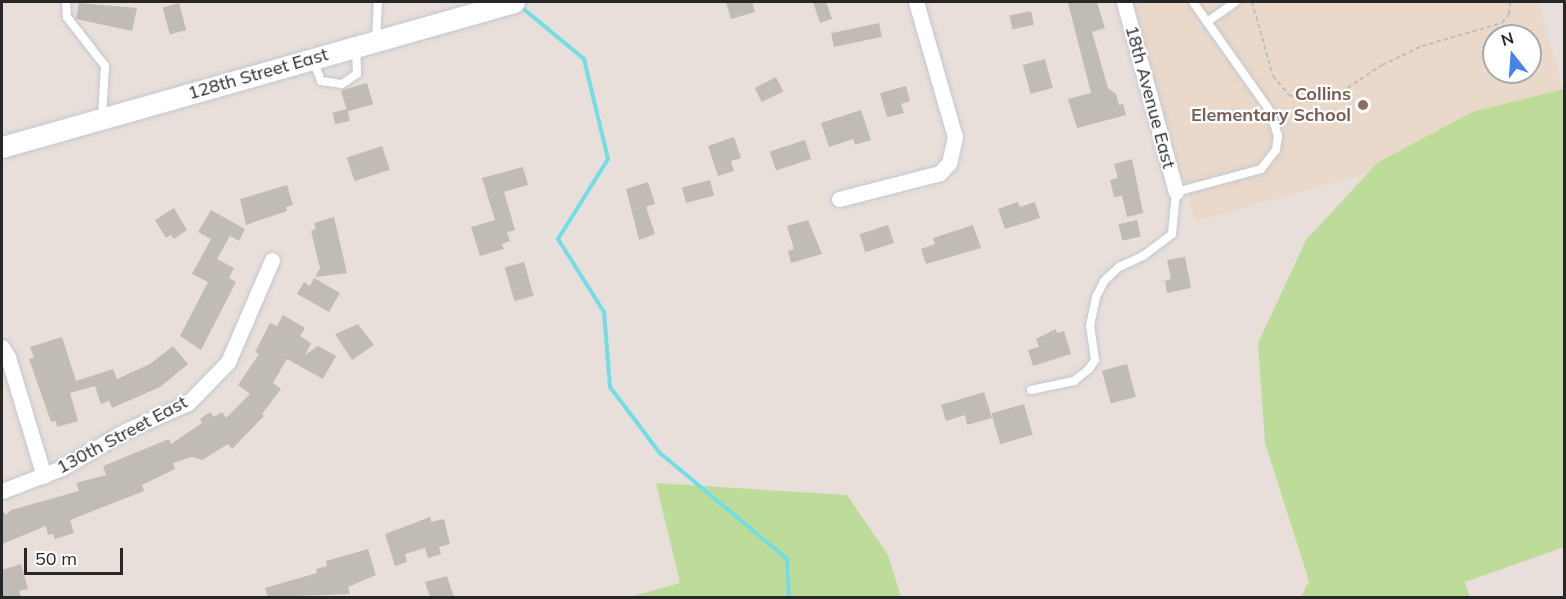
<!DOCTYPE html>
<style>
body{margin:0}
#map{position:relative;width:1566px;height:599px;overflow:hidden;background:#e9dfda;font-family:Mulish,sans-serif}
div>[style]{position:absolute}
.education>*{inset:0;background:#ead9ca}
.green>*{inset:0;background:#bedc99}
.stream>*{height:4px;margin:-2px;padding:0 2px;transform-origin:2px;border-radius:2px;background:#73dde5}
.building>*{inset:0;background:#c1bbb5;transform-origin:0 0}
.path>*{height:2px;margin-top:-1px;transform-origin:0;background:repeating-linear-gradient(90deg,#bebebe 0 4.5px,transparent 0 7.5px)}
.roads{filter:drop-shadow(0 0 2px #c2c8d0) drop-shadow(0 0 2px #c2c8d0)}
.lane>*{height:8px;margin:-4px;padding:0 4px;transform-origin:4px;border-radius:4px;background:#fff}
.street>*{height:15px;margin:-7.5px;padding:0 7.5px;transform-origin:7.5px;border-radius:7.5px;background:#fff}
.secondary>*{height:21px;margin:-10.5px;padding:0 10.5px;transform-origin:10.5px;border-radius:10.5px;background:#fff}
.dots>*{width:16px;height:16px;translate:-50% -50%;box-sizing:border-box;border:3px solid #fff;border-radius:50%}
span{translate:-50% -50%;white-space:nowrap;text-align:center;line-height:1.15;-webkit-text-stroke:4.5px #fff;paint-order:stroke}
.street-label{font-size:18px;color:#272727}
.education-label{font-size:18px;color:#785e54;font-weight:700}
.right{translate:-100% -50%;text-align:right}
.frame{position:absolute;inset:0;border:3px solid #272727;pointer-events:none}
.north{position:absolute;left:1482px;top:24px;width:60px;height:60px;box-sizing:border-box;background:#fff;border:2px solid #a9a9a9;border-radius:50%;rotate:343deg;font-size:16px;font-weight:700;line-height:24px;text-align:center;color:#272727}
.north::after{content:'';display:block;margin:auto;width:21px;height:27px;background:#4485ec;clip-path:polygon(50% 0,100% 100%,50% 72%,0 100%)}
.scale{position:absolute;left:24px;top:548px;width:99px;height:27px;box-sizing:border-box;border:3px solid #272727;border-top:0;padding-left:8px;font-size:18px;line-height:21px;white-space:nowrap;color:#272727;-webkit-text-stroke:4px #fff;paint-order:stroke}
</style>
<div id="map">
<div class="education">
<i style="clip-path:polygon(evenodd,1132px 2px,1538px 2px,1564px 93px,1564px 117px,1195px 222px,1132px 2px,1494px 36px,1530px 36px,1530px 72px,1494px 72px,1494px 36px)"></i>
</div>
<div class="green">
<i style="clip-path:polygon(1564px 89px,1564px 547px,1465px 582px,1470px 597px,1301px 597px,1309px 581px,1265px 443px,1258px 343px,1306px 240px,1377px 163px,1472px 112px)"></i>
<i style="clip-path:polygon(656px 483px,847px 495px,888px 555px,901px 597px,629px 597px,680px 583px)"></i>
</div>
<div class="stream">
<i style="left:520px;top:6px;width:83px;rotate:39.6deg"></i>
<i style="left:584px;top:59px;width:103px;rotate:76.5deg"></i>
<i style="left:608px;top:159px;width:94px;rotate:122deg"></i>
<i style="left:558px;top:239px;width:86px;rotate:57.8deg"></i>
<i style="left:604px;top:312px;width:75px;rotate:85.4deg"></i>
<i style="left:610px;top:387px;width:83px;rotate:52.9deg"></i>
<i style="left:660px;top:453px;width:165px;rotate:39.8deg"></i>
<i style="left:787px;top:559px;width:39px;rotate:87deg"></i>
</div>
<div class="building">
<i style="clip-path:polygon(726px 2px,752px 2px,755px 12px,731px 19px)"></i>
<i style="clip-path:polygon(813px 2px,826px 2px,832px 19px,820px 23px)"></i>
<i style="clip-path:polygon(1097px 2px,1105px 28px,1092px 32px,1108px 88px,1116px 94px,1119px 105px,1123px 104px,1126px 115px,1077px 128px,1068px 99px,1091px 93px,1068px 3px)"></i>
<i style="clip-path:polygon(79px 3px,137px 8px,132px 31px,76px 19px)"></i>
<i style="left:179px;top:3px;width:28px;height:17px;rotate:75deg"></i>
<i style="left:1031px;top:11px;width:14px;height:22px;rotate:78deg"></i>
<i style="left:879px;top:23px;width:14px;height:49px;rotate:78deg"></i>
<i style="left:1045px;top:59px;width:30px;height:23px;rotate:75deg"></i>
<i style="left:776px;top:77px;width:16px;height:24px;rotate:63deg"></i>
<i style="left:367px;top:83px;width:22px;height:27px;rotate:74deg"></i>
<i style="clip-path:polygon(906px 86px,910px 101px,901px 104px,904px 113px,887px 117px,880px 93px)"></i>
<i style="left:347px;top:109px;width:12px;height:15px;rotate:76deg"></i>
<i style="clip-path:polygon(861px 110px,871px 140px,855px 145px,853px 139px,829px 147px,821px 123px)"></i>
<i style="clip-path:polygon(734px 137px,741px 158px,731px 161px,734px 171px,718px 176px,708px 146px)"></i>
<i style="left:805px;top:140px;width:20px;height:37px;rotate:72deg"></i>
<i style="left:382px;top:146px;width:25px;height:37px;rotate:72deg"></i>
<i style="clip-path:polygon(1132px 159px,1143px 213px,1127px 217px,1122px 196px,1114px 197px,1110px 180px,1118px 178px,1114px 164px)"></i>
<i style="clip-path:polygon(523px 167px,528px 185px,504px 192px,515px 230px,507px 232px,510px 241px,502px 244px,504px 249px,480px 256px,471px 227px,495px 220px,482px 178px)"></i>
<i style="left:710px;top:180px;width:16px;height:29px;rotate:75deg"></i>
<i style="clip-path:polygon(648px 182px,655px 204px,646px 207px,655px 234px,639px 240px,626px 189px)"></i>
<i style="clip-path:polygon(287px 185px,293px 205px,286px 207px,287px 211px,246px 225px,240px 199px)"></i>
<i style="clip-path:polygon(1018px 202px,1020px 207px,1035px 202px,1040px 218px,1005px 229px,998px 209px)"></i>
<i style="clip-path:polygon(174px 208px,187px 230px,174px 239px,171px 235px,166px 238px,155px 220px)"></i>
<i style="clip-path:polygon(211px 210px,245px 229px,239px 241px,230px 236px,217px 259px,234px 268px,229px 278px,236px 282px,201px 350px,180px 336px,208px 282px,192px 274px,211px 239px,198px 232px)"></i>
<i style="clip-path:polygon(334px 217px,347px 273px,315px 277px,320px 268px,311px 231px,316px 229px,314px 223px)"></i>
<i style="clip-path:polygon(808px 220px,822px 254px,791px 263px,788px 251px,794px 249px,787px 226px)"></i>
<i style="left:1137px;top:220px;width:17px;height:19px;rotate:77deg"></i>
<i style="left:888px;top:225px;width:19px;height:30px;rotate:72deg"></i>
<i style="clip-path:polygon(973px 225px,981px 248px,926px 264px,921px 249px,935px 244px,933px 238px)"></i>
<i style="clip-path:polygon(1185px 257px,1191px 288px,1167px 293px,1165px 281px,1171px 279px,1167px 260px)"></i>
<i style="left:524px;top:262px;width:35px;height:20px;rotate:74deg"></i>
<i style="clip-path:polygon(314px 278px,340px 293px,329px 312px,297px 294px,304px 282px,310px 286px)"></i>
<i style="clip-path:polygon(283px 315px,305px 328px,300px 336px,311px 343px,305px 355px,318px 346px,336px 356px,323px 379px,287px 359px,273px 383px,281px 389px,262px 414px,264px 416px,232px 449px,228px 444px,202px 460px,192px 457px,173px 463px,175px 469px,142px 485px,144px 491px,70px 520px,74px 533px,55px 539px,53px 534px,48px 535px,46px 526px,2px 544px,2px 509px,6px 515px,11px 510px,79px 491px,76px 483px,106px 475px,103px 466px,169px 439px,171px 444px,202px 423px,200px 419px,210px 412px,214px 417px,222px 412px,226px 418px,250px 394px,238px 385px,259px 354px,255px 352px,270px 323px,277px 326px)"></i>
<i style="clip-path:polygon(358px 324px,374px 345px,352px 360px,335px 334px)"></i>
<i style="clip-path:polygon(1056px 329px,1057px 333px,1064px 331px,1071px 354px,1033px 366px,1028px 350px,1039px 347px,1036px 339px)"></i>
<i style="clip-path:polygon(62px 337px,76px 381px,113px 369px,117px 379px,150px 364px,173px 346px,188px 364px,160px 387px,112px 408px,109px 401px,101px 404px,95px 386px,70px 393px,78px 421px,57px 427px,56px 421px,51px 422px,29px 359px,34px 358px,30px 347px)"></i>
<i style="left:1127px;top:364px;width:34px;height:26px;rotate:75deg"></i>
<i style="clip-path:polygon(984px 392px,992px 418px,967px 425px,965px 415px,946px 421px,941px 405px)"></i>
<i style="left:1024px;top:404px;width:32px;height:34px;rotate:74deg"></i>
<i style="clip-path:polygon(430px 517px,431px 522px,444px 519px,450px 544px,439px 547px,441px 554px,428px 558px,425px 548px,405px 554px,407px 562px,395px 566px,385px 534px)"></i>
<i style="clip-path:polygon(368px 549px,376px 575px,348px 587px,350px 594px,268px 597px,265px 588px,317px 573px,316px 569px,327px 566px,326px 561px)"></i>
<i style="clip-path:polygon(21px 564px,28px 589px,19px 591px,21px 597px,2px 597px,2px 570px)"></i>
<i style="clip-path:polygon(447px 576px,454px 597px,430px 597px,425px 582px)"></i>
</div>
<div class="path">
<i style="left:1252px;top:2px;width:77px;rotate:74.2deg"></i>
<i style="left:1273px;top:76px;width:25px;rotate:50deg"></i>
<i style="left:1289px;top:95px;width:22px;rotate:18deg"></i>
<i style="left:1310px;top:102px;width:26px;rotate:-13deg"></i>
<i style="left:1335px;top:96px;width:56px;rotate:-33.4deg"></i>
<i style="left:1382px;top:65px;width:44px;rotate:-25.4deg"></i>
<i style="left:1422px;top:46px;width:83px;rotate:-16deg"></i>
<i style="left:1502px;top:23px;width:11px;rotate:-52deg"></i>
<i style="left:1509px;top:14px;width:12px;rotate:-85deg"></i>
</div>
<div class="roads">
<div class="lane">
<i style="left:66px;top:2px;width:15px;rotate:86deg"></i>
<i style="left:67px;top:17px;width:62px;rotate:52.2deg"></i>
<i style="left:105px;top:66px;width:51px;rotate:93.4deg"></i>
<i style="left:1207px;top:22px;width:35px;rotate:-35deg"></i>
<i style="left:376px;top:39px;width:37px;rotate:-87deg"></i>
<i style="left:313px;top:60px;width:22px;rotate:69deg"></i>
<i style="left:321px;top:81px;width:21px;rotate:8deg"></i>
<i style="left:342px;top:84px;width:18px;rotate:-34deg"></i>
<i style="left:357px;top:74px;width:26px;rotate:-92deg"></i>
<i style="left:1031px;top:390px;width:44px;rotate:-11.8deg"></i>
<i style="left:1074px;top:381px;width:19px;rotate:-39deg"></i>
<i style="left:1089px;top:369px;width:11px;rotate:-56deg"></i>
<i style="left:1095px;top:360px;width:34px;rotate:-98deg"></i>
<i style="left:1090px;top:326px;width:30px;rotate:-78deg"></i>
<i style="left:1096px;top:297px;width:18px;rotate:-63deg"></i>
<i style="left:1104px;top:281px;width:21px;rotate:-43deg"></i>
<i style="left:1119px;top:267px;width:26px;rotate:-25deg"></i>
<i style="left:1143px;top:256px;width:36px;rotate:-37deg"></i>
<i style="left:1172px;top:234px;width:42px;rotate:-84.6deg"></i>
<i style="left:1176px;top:192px;width:88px;rotate:-15.1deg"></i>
<i style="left:1261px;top:169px;width:24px;rotate:-52deg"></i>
<i style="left:1276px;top:150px;width:14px;rotate:-82deg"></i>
<i style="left:1278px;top:136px;width:26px;rotate:-108deg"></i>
<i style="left:1270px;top:111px;width:133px;rotate:-125.2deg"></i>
</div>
<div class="street">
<i style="left:1124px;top:2px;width:197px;rotate:74.7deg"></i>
<i style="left:839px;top:199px;width:104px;rotate:-14.4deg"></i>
<i style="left:940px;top:173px;width:13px;rotate:-48deg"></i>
<i style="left:949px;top:163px;width:27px;rotate:-77deg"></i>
<i style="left:955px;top:137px;width:141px;rotate:-106.1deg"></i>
<i style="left:2px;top:347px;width:12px;rotate:59deg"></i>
<i style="left:8px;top:357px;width:124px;rotate:73.2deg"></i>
<i style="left:2px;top:491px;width:64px;rotate:-21deg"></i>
<i style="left:62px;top:468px;width:73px;rotate:-30.4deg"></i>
<i style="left:125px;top:431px;width:69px;rotate:-24deg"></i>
<i style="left:188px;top:403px;width:57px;rotate:-45.7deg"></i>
<i style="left:228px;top:362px;width:111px;rotate:-66.7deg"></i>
</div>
<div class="secondary">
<i style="left:2px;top:147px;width:532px;rotate:-15.81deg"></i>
</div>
</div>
<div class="dots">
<i style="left:1363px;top:105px;background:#8d6e63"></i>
</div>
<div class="street-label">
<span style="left:258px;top:74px;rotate:-16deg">128th Street East</span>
<span style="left:1150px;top:97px;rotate:75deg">18th Avenue East</span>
<span style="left:122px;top:435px;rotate:-28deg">130th Street East</span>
</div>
<div class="education-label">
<span class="right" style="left:1351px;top:105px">Collins<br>Elementary School</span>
</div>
<div class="frame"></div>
<div class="north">N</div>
<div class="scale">50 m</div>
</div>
